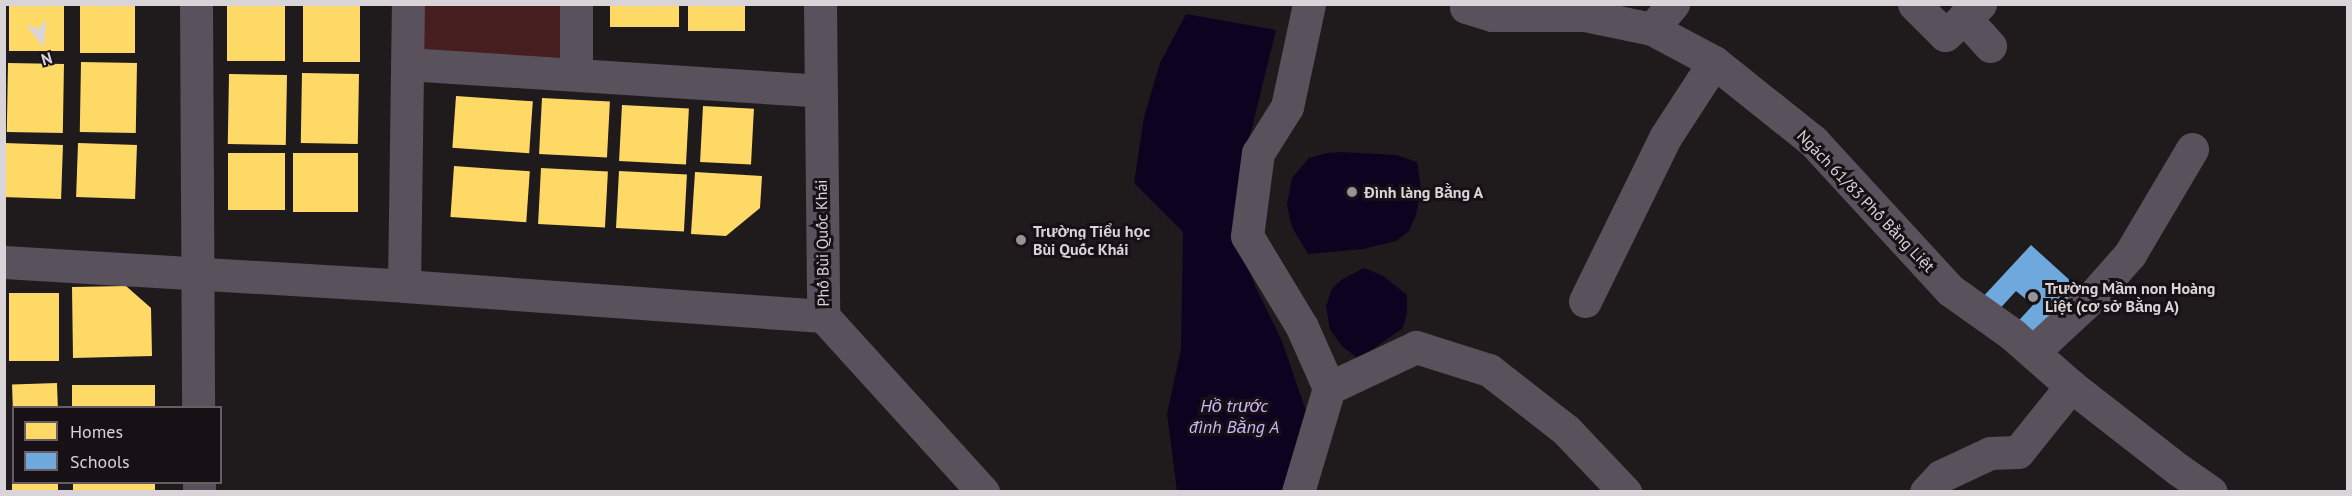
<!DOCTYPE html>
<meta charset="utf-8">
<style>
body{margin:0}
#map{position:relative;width:2352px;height:496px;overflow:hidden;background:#1f1b1d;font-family:"PT Sans",sans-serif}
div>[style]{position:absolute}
.green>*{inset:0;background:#471e20}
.water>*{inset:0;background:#0e0221}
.homes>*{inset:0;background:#ffd966;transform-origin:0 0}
.schools>*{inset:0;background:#6fa8dc}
.minor>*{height:33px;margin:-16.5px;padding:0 16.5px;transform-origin:16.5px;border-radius:16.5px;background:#59515b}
.dots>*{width:16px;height:16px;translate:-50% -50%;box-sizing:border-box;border:3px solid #171015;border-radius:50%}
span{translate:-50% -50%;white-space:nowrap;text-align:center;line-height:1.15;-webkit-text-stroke:6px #171015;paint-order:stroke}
.poi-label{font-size:16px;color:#d9d4d7;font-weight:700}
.left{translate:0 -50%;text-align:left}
.street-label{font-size:16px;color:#d9d4d7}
.water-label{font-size:18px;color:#ccb7f8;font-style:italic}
.frame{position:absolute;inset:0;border:6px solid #d9d4d7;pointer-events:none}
.legend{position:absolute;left:12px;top:406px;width:210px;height:78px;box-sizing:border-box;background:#171015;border:2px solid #655e63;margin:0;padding:8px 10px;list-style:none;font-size:18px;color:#d9d4d7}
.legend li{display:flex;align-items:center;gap:12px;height:30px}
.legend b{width:30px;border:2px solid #655e63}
.north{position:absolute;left:12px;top:12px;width:60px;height:60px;-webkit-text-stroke:4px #171015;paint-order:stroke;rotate:164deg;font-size:16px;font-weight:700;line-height:24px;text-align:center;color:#d9d4d7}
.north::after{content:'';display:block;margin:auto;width:21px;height:27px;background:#d9d4d7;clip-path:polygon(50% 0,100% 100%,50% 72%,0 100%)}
</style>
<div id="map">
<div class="green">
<i style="clip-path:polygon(408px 5px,576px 5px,576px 74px,407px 64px)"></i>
</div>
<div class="water">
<i style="clip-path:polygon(1186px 14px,1276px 30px,1244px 160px,1237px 238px,1255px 286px,1282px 341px,1306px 411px,1282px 491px,1177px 491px,1167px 414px,1181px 349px,1183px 232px,1134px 183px,1144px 117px,1160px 63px)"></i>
<i style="clip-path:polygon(1340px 152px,1396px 155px,1417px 162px,1421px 190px,1416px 215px,1409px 231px,1396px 241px,1363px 249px,1308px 254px,1292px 227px,1289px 215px,1287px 204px,1292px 178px,1309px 158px,1327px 153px)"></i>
<i style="clip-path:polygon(1364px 268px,1383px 276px,1407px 295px,1407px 312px,1403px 328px,1359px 359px,1343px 347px,1330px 330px,1326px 306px,1332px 289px,1341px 280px)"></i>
</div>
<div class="homes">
<i style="left:9px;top:4px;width:55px;height:47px"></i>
<i style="left:80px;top:4px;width:55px;height:49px"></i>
<i style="left:227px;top:4px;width:58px;height:57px"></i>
<i style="left:303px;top:4px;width:57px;height:58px"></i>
<i style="left:610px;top:4px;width:69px;height:23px"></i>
<i style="left:688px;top:4px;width:57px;height:27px"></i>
<i style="left:81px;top:62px;width:56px;height:70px;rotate:1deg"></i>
<i style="left:8px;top:63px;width:56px;height:69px;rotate:1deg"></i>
<i style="left:302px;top:73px;width:57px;height:70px;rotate:1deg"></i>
<i style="left:229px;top:74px;width:58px;height:70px;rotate:1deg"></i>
<i style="left:456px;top:96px;width:77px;height:52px;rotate:4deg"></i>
<i style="left:542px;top:98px;width:68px;height:56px;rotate:3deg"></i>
<i style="left:622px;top:105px;width:67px;height:56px;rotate:3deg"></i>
<i style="left:703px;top:106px;width:51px;height:56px;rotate:3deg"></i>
<i style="left:4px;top:143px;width:59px;height:54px;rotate:2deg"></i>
<i style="left:78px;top:143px;width:59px;height:54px;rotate:2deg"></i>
<i style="left:228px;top:153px;width:57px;height:57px"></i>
<i style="left:293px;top:153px;width:65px;height:59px"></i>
<i style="left:454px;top:166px;width:76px;height:51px;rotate:4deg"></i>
<i style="left:541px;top:168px;width:67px;height:56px;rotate:3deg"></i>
<i style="left:619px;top:171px;width:68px;height:57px;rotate:3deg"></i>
<i style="clip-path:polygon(695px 172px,762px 176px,760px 208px,726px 236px,691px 234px)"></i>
<i style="clip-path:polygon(126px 286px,151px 308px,152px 356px,73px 358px,72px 287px)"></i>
<i style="left:9px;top:293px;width:50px;height:68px"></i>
<i style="left:57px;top:383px;width:25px;height:45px;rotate:88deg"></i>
<i style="left:155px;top:385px;width:23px;height:83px;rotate:90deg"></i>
<i style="left:12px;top:482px;width:46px;height:10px"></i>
<i style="left:73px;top:482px;width:82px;height:10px"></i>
</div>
<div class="schools">
<i style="clip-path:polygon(2031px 245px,2085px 294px,2033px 350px,2011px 329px,2033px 305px,2016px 291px,1995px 314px,1980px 300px)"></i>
</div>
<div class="minor">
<i style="left:196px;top:4px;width:404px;rotate:89.7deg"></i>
<i style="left:820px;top:4px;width:312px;rotate:89.4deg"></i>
<i style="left:823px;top:316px;width:238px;rotate:47.7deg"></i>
<i style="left:1466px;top:4px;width:3px;rotate:90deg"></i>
<i style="left:1466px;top:7px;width:27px;rotate:17deg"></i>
<i style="left:1492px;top:15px;width:93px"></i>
<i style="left:1585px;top:15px;width:68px;rotate:11.8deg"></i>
<i style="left:1652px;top:29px;width:70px;rotate:28deg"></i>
<i style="left:1714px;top:62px;width:127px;rotate:38.6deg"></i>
<i style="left:1813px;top:141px;width:202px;rotate:47.4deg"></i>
<i style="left:1950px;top:290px;width:76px;rotate:35.4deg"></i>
<i style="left:2012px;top:334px;width:79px;rotate:41.4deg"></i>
<i style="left:2071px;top:386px;width:137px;rotate:37.9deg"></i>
<i style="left:2179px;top:470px;width:39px;rotate:35deg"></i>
<i style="left:1914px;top:4px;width:44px;rotate:45deg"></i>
<i style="left:1945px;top:35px;width:47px;rotate:-41.5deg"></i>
<i style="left:1964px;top:17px;width:39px;rotate:48deg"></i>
<i style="left:1652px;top:29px;width:33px;rotate:-50deg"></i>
<i style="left:407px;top:64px;width:413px;rotate:3.7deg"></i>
<i style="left:576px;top:74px;width:70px;rotate:-90deg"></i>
<i style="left:4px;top:262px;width:401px;rotate:3.4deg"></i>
<i style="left:404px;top:286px;width:420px;rotate:4.1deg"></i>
<i style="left:404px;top:286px;width:282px;rotate:-89.2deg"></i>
<i style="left:1585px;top:301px;width:184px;rotate:-63.9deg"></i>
<i style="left:1666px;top:136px;width:88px;rotate:-57deg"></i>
<i style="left:2033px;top:352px;width:82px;rotate:-43deg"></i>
<i style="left:2093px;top:296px;width:56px;rotate:-48.6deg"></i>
<i style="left:2130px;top:254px;width:122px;rotate:-59.4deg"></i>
<i style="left:1329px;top:388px;width:96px;rotate:-25.2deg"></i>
<i style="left:1416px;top:347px;width:77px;rotate:17.5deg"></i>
<i style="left:1489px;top:370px;width:98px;rotate:37.9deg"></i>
<i style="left:1566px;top:430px;width:86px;rotate:46.4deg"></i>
<i style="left:199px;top:482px;width:10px;rotate:90deg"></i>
<i style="left:1298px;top:492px;width:109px;rotate:-73.4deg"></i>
<i style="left:1329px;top:388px;width:67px;rotate:-113.9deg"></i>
<i style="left:1302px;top:327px;width:106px;rotate:-121.1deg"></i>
<i style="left:1247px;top:236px;width:84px;rotate:-82.5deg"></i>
<i style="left:1258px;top:153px;width:54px;rotate:-57.8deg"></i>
<i style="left:1287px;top:107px;width:105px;rotate:-77.9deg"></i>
<i style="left:1926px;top:492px;width:22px;rotate:-47deg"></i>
<i style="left:1941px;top:476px;width:54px;rotate:-25.1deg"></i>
<i style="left:1990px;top:453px;width:28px;rotate:-2deg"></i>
<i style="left:2018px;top:452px;width:85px;rotate:-51.2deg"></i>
</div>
<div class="dots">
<i style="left:1352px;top:192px;background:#989396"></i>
<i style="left:1021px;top:240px;background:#989396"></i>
<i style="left:2033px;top:297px;background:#989396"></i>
</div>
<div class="poi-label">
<span class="left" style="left:1364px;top:192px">Đình làng Bằng A</span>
<span class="left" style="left:1033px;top:240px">Trường Tiểu học<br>Bùi Quốc Khái</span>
<span class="left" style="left:2045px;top:297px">Trường Mầm non Hoàng<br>Liệt (cơ sở Bằng A)</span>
</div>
<div class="street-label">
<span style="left:1866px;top:201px;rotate:46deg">Ngách 61/83 Phố Bằng Liệt</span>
<span style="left:822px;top:243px;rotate:-91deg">Phố Bùi Quốc Khái</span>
</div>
<div class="water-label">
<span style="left:1234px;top:417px">Hồ trước<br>đình Bằng A</span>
</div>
<div class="frame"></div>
<ul class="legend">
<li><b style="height:16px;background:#ffd966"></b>Homes</li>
<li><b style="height:16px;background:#6fa8dc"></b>Schools</li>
</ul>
<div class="north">N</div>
</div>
